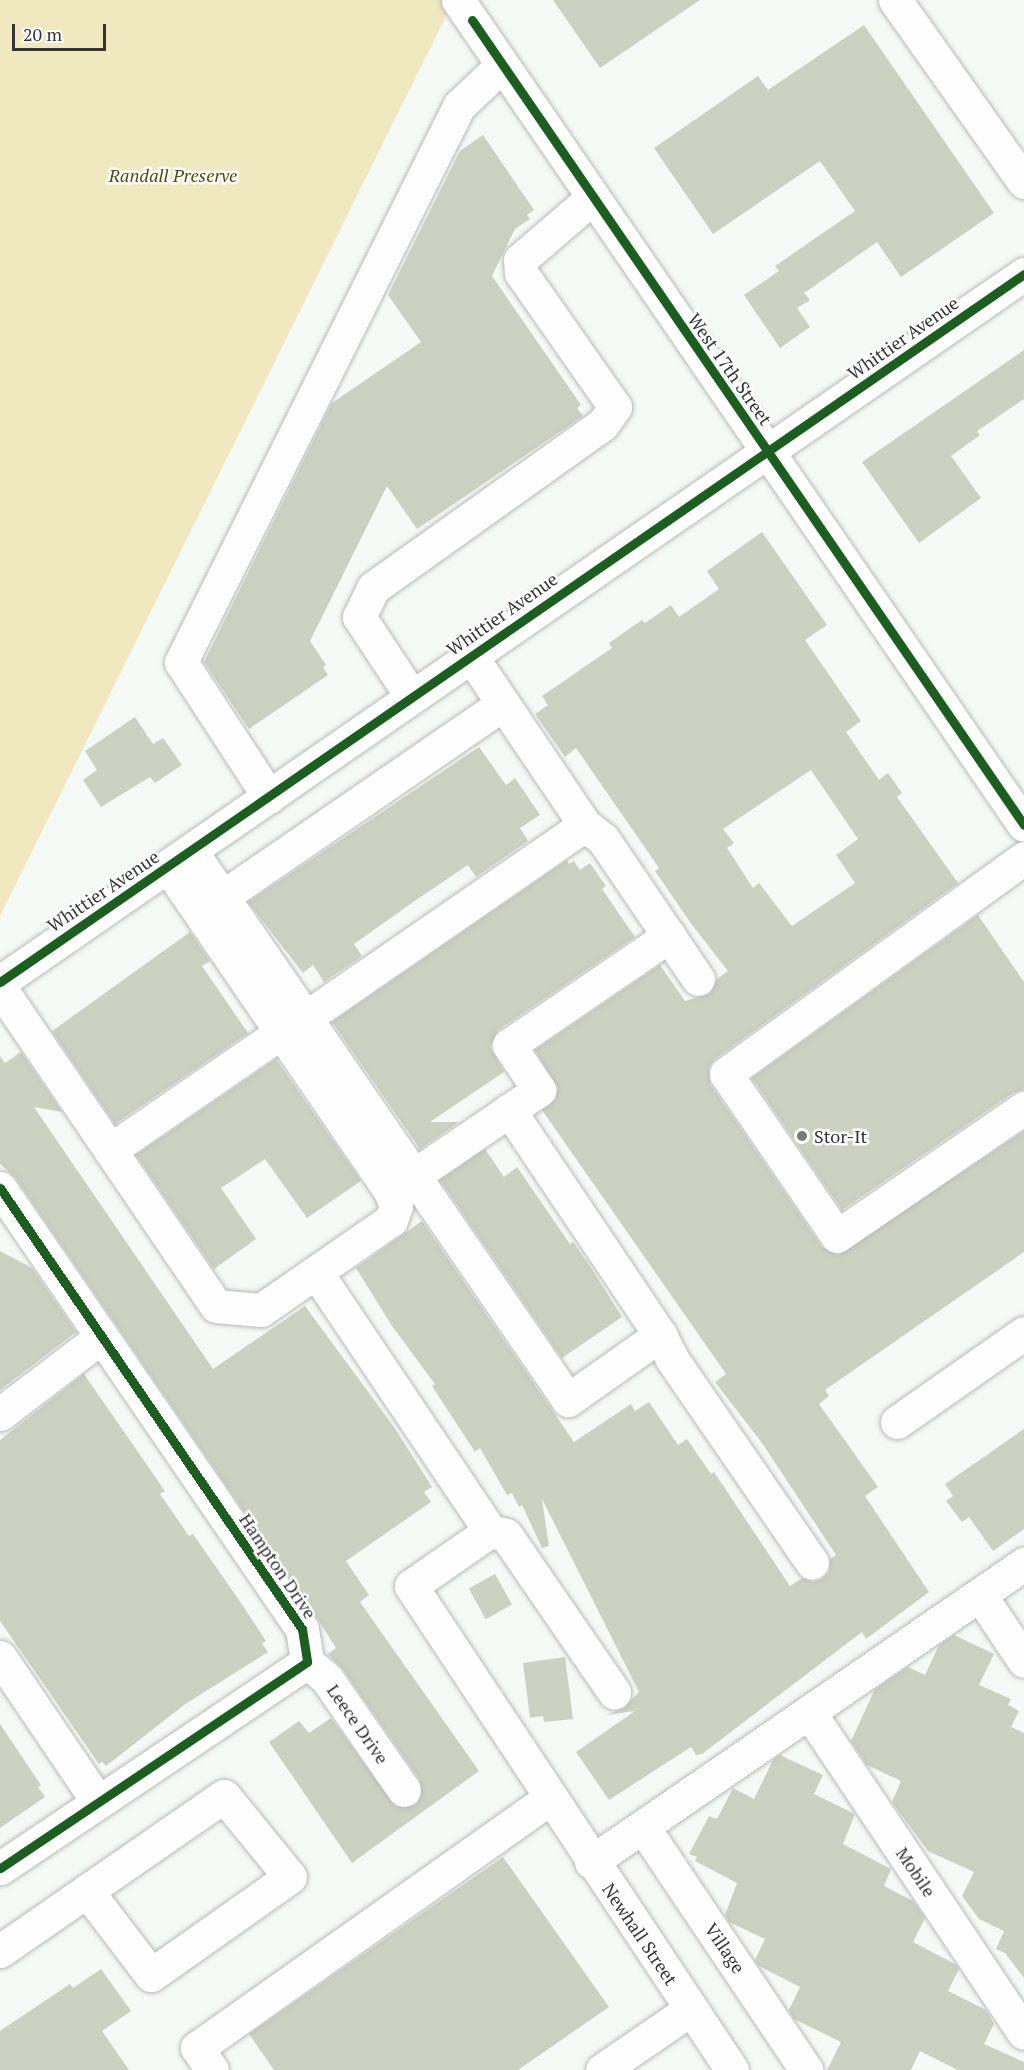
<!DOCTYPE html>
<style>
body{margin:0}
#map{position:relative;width:1024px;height:2070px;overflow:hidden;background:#f6faf6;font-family:"PT Serif",serif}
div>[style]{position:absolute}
.green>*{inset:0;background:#f0e8be}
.building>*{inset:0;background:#ccd1c2;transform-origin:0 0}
.roads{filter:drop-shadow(0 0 2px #b8bab8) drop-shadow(0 0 2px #b8bab8)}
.minor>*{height:33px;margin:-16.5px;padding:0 16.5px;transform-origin:16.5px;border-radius:16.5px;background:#fefefe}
.cycleway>*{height:9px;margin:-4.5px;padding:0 4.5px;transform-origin:4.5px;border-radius:4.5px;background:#1b5e20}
.dots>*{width:16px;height:16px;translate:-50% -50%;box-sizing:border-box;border:3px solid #fff;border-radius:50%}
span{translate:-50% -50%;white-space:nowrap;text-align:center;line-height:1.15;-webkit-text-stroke:5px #fff;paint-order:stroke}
.park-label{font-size:18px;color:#564911;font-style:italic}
.street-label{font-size:18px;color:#343634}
.poi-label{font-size:18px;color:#343634}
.left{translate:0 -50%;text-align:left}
.scale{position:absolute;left:12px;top:24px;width:94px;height:27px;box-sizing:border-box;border:3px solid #343634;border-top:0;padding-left:8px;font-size:18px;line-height:21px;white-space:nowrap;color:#343634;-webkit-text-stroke:4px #fff;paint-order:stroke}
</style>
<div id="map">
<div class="green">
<i style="clip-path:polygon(0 0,454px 0,0 916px)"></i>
</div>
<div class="building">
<i style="clip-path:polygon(553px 0,700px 0,600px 68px)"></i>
<i style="clip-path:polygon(864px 25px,994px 213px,901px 277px,877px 242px,804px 293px,810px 300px,797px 308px,810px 327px,780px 348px,744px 295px,779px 271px,775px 266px,855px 211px,820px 161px,713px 234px,654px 148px,758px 76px,768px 90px)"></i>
<i style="clip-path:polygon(483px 135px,534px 210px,527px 215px,530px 219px,515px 229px,492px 276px,581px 405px,577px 408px,583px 416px,417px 529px,387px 486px,310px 641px,326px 665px,323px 667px,328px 675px,249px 729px,204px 662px,332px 403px,421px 342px,388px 295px,460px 151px)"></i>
<i style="clip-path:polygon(1024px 350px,1024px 399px,977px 431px,980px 435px,951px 456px,981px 498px,919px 543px,862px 462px)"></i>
<i style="clip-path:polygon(evenodd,762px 532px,827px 625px,805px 640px,861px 721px,846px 732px,879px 780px,888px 773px,902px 793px,897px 797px,958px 883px,715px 1059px,709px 1067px,710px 1084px,822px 1247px,838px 1255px,1024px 1131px,1024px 1252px,825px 1390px,829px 1396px,819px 1404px,878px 1487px,865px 1496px,929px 1592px,866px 1639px,862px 1632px,702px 1754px,696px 1755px,691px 1747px,609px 1800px,576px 1752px,635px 1711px,606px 1715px,624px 1708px,639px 1692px,542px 1499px,549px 1546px,542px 1548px,522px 1505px,519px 1507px,512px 1493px,507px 1495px,480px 1448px,475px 1452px,432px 1386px,435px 1384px,392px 1326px,356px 1268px,422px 1221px,574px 1442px,631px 1404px,635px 1411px,649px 1402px,678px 1445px,687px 1439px,711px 1474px,714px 1472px,790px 1586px,802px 1578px,813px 1582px,822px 1579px,829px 1572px,830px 1559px,836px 1555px,762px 1443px,715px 1382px,726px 1374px,542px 1110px,556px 1099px,558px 1088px,535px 1050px,660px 965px,685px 1001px,709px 994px,717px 979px,728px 971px,692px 925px,655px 871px,659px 868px,576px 748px,565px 757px,535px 714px,548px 705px,542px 696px,612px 648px,609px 643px,642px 620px,645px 623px,671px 605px,679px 617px,719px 589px,707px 571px,762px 532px,811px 770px,858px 839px,836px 855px,855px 883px,792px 926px,759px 883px,753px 888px,727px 848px,734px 843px,723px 829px,811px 770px)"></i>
<i style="clip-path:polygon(135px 717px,153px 744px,163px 738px,182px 765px,155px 783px,150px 777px,101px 807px,83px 780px,97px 770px,85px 751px)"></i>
<i style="clip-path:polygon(479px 747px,506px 785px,515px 778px,540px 815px,520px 828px,528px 841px,476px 877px,468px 865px,419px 898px,354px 944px,362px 956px,324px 982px,313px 965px,303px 973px,248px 902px)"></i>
<i style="clip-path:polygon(567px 860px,569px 864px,574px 861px,580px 870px,590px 863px,606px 886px,602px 889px,635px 937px,498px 1030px,490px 1047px,504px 1072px,430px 1122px,459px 1122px,420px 1149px,332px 1022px)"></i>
<i style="clip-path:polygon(978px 915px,1024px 982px,1024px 1089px,1013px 1093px,842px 1210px,752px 1078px)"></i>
<i style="clip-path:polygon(190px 932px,210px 961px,202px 966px,248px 1033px,115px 1124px,52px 1031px)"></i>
<i style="clip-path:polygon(21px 1052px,62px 1112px,34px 1107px,213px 1369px,305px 1306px,394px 1427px,432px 1487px,424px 1492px,431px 1502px,346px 1561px,369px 1595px,360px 1602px,479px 1771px,352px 1863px,269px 1742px,299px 1721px,309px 1733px,331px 1718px,396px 1807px,415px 1805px,421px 1797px,420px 1780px,342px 1668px,328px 1654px,336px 1648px,317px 1618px,15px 1177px,0 1164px,0 1056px,5px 1063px)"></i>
<i style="clip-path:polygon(276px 1059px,361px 1181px,307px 1218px,265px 1159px,221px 1188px,256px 1239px,214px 1269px,136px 1155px)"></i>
<i style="clip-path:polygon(485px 1149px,504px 1177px,517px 1167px,570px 1244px,573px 1242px,590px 1266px,622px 1317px,562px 1358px,440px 1180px)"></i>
<i style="clip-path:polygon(0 1251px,32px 1268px,76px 1332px,0 1390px)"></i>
<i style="clip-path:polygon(84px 1374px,165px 1491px,160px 1494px,189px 1536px,193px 1534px,239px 1600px,266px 1641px,262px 1644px,268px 1652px,184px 1705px,106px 1766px,102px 1762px,99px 1764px,0 1621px,0 1440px)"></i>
<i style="clip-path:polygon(1024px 1429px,1024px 1529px,993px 1551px,969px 1517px,962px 1522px,946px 1501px,953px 1496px,945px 1484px)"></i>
<i style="left:495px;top:1574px;width:35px;height:30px;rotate:61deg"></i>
<i style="clip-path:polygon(954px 1635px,994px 1654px,979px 1685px,1011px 1699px,1008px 1705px,1019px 1711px,1011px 1727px,1024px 1733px,1024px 1978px,1005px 1953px,996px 1949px,1004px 1931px,979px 1919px,962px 1896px,974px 1872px,928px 1851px,892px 1802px,901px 1781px,867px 1765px,851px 1741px,875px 1689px,908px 1667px,925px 1675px,939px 1645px)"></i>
<i style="clip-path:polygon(565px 1657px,573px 1719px,544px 1722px,543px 1716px,530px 1718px,523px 1663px)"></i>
<i style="clip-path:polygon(0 1724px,41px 1785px,38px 1787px,45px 1797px,0 1828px)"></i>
<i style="clip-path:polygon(780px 1755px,823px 1775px,814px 1794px,855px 1814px,843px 1844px,891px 1869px,884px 1886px,913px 1901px,925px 1918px,913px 1942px,955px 1964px,959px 1969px,948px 1991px,986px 2010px,994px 2024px,984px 2044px,1024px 2062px,1024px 2070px,958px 2070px,920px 2051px,911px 2070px,827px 2070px,841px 2042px,794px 2019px,789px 2010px,800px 1987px,759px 1966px,755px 1960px,765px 1939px,729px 1922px,725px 1915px,737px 1883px,695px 1861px,697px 1857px,689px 1854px,709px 1816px,717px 1819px,733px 1788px,754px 1799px,773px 1760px)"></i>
<i style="clip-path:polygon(503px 1857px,609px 2007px,518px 2070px,274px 2070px,249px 2034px)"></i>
<i style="clip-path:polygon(101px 1969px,131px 2011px,102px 2031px,129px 2070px,0 2070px,0 2031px,70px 1984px,73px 1988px)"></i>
</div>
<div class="roads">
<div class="minor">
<i style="left:458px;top:0;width:1000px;rotate:55.55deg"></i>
<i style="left:895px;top:0;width:223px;rotate:54.7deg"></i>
<i style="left:471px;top:656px;width:204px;rotate:56deg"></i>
<i style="left:585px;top:825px;width:23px;rotate:38deg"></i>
<i style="left:603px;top:839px;width:169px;rotate:55.8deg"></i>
<i style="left:412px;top:697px;width:96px;rotate:-123.5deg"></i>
<i style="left:359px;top:617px;width:32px;rotate:-64deg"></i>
<i style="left:373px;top:588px;width:282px;rotate:-35.5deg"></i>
<i style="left:603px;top:424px;width:21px;rotate:-55deg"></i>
<i style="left:615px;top:407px;width:164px;rotate:-125deg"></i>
<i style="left:521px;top:273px;width:13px;rotate:-94deg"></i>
<i style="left:520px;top:260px;width:95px;rotate:-40.7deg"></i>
<i style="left:269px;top:797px;width:161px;rotate:-123.1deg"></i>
<i style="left:181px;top:662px;width:622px;rotate:-63.43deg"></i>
<i style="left:459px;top:106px;width:58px;rotate:-43.6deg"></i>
<i style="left:191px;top:851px;width:666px;rotate:55.52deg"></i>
<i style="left:568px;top:1400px;width:113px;rotate:-35.2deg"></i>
<i style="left:1024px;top:858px;width:368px;rotate:144.1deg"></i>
<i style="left:726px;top:1074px;width:196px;rotate:55.6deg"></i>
<i style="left:837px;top:1236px;width:227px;rotate:-34.4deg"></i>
<i style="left:222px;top:897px;width:341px;rotate:-34.5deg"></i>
<i style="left:0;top:982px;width:1245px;rotate:-34.66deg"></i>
<i style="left:0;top:988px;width:384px;rotate:55.8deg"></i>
<i style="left:216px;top:1306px;width:45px;rotate:5.1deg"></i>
<i style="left:261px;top:1310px;width:158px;rotate:-34.7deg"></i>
<i style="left:391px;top:1220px;width:15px;rotate:-70deg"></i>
<i style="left:396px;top:1206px;width:16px;rotate:-112deg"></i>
<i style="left:390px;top:1191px;width:393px;rotate:-124.4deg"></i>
<i style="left:305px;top:1018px;width:340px;rotate:-34.6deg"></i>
<i style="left:509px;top:1110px;width:271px;rotate:56.1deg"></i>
<i style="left:660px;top:1335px;width:27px;rotate:63deg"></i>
<i style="left:672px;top:1359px;width:247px;rotate:55.5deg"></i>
<i style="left:110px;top:1150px;width:209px;rotate:-34.5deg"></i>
<i style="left:413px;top:1176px;width:153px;rotate:-34.3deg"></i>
<i style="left:539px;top:1090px;width:54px;rotate:-123.7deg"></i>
<i style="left:509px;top:1045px;width:194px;rotate:-34.3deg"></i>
<i style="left:0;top:1188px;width:534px;rotate:55.6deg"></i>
<i style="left:302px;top:1629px;width:33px;rotate:81deg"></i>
<i style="left:307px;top:1662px;width:370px;rotate:146.1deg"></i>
<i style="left:316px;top:1272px;width:312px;rotate:56.1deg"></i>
<i style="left:490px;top:1531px;width:16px;rotate:14deg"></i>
<i style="left:506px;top:1535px;width:191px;rotate:55.5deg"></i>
<i style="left:0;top:1414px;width:127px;rotate:-37.3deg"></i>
<i style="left:897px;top:1422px;width:155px;rotate:-35deg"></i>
<i style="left:490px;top:1531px;width:96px;rotate:145.2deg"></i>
<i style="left:411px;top:1586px;width:581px;rotate:56.45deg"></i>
<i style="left:980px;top:1595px;width:79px;rotate:56.3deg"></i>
<i style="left:0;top:1657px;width:175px;rotate:55.9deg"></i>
<i style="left:307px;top:1662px;width:26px;rotate:40deg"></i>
<i style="left:327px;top:1679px;width:135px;rotate:55.3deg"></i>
<i style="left:809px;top:1712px;width:386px;rotate:56.2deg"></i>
<i style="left:643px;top:1827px;width:293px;rotate:56.1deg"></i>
<i style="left:591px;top:1862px;width:526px;rotate:-34.54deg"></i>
<i style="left:0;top:1951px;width:272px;rotate:-34.7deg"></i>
<i style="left:224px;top:1796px;width:104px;rotate:50.8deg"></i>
<i style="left:290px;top:1877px;width:170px;rotate:144.8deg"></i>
<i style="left:151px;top:1975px;width:106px;rotate:-127.3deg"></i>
<i style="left:212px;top:2070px;width:27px;rotate:-124deg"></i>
<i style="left:197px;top:2048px;width:433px;rotate:-35.3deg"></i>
<i style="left:602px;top:2070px;width:108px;rotate:-34.4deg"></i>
</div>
</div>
<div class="cycleway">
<i style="left:472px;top:20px;width:976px;rotate:55.56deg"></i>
<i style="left:0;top:982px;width:1245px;rotate:-34.66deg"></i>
<i style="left:0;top:1188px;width:534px;rotate:55.6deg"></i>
<i style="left:302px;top:1629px;width:33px;rotate:81deg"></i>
<i style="left:307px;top:1662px;width:370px;rotate:146.1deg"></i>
</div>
<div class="dots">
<i style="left:802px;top:1136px;background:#787b78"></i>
</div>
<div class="park-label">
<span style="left:173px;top:175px">Randall Preserve</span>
</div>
<div class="street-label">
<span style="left:903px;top:338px;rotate:-35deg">Whittier Avenue</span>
<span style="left:730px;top:369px;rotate:55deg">West 17th Street</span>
<span style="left:502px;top:614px;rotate:-35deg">Whittier Avenue</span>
<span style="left:103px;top:891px;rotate:-34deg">Whittier Avenue</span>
<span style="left:278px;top:1566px;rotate:56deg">Hampton Drive</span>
<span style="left:358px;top:1724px;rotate:55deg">Leece Drive</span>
<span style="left:916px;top:1872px;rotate:56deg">Mobile</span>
<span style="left:640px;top:1934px;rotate:56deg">Newhall Street</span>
<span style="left:725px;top:1948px;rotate:56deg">Village</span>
</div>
<div class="poi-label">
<span class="left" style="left:814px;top:1136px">Stor-It</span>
</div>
<div class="scale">20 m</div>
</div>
